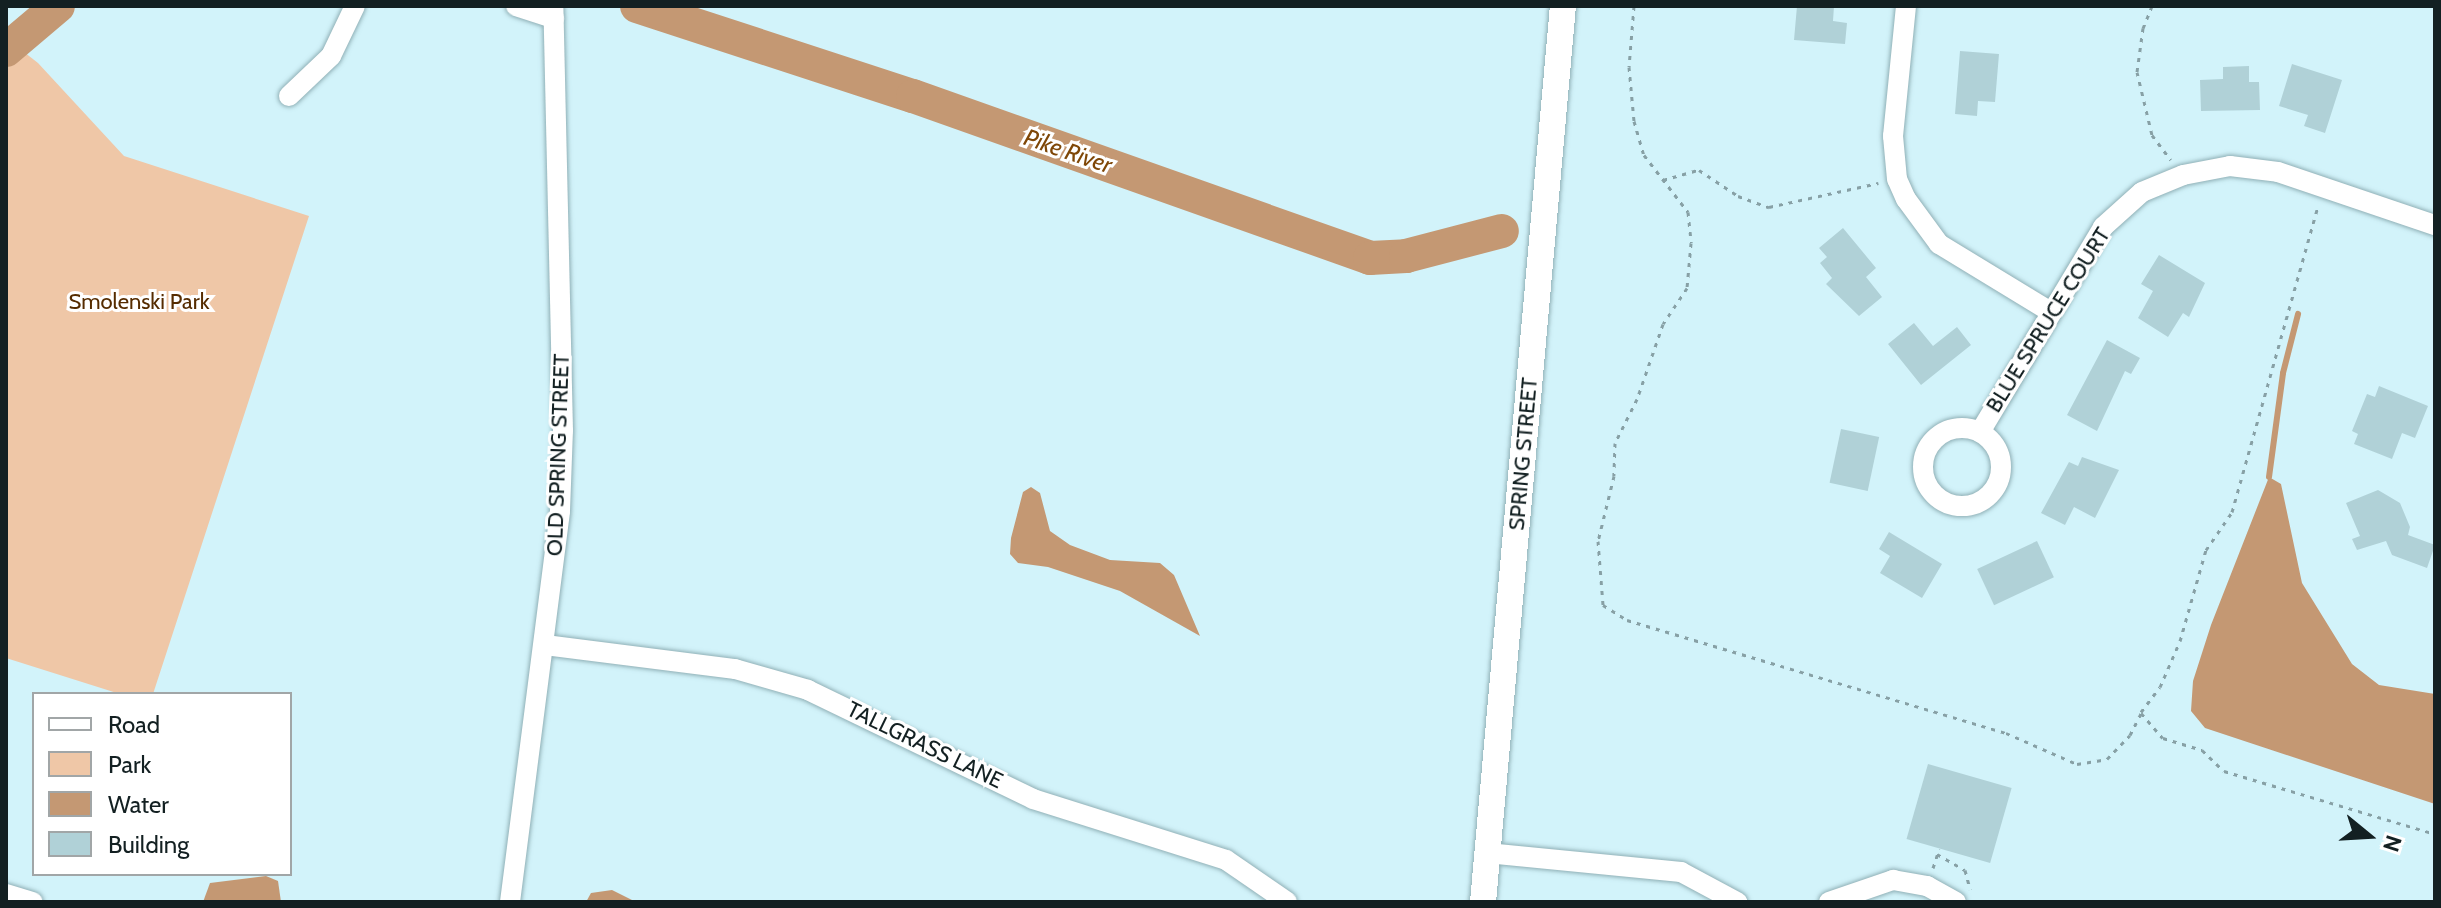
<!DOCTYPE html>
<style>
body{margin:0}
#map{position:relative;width:2441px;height:908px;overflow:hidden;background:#d2f3fa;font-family:Cabin,sans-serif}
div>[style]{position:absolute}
.green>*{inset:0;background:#efc7a7}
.water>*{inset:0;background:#c49873}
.stream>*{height:6px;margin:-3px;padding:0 3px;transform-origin:3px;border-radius:3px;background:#c49873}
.river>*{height:34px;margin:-17px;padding:0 17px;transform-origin:17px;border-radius:17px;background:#c49873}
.building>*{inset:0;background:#b0d1d7;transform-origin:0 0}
.path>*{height:3px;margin-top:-1.5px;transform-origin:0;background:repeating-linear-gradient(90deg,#87a0a5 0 4px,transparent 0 10px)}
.roads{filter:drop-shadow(0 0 2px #90b0b6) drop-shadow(0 0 2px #90b0b6)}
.minor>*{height:20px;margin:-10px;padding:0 10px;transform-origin:10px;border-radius:10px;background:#fff}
.minor>.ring{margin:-10px;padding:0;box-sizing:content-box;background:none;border:20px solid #fff;border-radius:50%}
.major>*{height:26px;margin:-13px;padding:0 13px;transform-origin:13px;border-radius:13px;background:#fff}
span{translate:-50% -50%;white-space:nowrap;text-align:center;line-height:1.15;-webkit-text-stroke:6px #fff;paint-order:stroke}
.park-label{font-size:22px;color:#562c00}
.street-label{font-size:22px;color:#132022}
.water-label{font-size:24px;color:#7f4707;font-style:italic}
.frame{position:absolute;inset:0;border:8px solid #132022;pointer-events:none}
.legend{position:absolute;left:32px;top:692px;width:260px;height:184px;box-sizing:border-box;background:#fff;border:2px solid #a1a6a7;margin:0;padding:10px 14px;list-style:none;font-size:24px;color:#132022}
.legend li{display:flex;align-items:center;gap:16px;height:40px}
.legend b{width:40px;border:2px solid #a1a6a7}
.north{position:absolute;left:2329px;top:796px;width:80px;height:80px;-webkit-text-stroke:6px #fff;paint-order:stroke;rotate:108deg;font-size:22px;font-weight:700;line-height:32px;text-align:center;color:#132022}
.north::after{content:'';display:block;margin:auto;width:28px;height:36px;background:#132022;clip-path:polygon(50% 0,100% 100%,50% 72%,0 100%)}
</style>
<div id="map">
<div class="green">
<i style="clip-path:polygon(6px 38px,38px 63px,124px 156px,309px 216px,153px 694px,120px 694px,6px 658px)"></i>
</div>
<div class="water">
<i style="clip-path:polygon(2269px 477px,2281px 484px,2302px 583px,2352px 664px,2379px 685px,2435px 694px,2435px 804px,2205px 728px,2191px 711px,2193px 681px,2211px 625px)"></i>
<i style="clip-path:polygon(1031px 487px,1040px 493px,1050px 531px,1070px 545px,1110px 560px,1160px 563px,1174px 575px,1200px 636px,1120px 591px,1048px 567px,1018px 563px,1010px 554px,1011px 538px,1023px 492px)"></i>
<i style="clip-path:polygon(266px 876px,278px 881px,281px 902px,203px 902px,210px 883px)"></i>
<i style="clip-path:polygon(612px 890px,636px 902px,586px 902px,591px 893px)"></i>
</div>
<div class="stream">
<i style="left:2269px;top:477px;width:105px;rotate:-82.3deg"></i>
<i style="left:2283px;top:373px;width:61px;rotate:-75.7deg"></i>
</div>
<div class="river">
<i style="left:637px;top:6px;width:290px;rotate:18.1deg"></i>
<i style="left:913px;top:96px;width:485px;rotate:19.5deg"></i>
<i style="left:1370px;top:258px;width:36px;rotate:-3deg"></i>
<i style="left:1406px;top:256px;width:99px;rotate:-14.6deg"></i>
<i style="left:6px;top:50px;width:68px;rotate:-40.2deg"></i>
</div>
<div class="building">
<i style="clip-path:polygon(1797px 6px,1834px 6px,1833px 21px,1847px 23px,1845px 44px,1794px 40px)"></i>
<i style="clip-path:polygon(1960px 51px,1999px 54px,1995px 102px,1978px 101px,1977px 116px,1955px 114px)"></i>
<i style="clip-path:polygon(2292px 64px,2342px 80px,2325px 133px,2304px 126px,2308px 115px,2279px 106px)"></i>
<i style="clip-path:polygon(2249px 66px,2249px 82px,2259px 82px,2260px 110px,2201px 111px,2200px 80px,2223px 79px,2223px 67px)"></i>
<i style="clip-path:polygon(1843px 228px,1876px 268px,1866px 277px,1882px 297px,1859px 316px,1826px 284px,1832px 278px,1820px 263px,1827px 257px,1819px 248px)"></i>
<i style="clip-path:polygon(2159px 255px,2205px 283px,2189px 317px,2183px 313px,2168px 337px,2138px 318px,2153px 291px,2141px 284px)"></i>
<i style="clip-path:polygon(1914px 323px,1933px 346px,1957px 327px,1971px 345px,1921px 385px,1888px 344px)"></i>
<i style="clip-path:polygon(2107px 340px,2140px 358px,2131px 374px,2125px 371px,2097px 431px,2067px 415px)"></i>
<i style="clip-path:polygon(2379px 386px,2428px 406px,2415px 438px,2402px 433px,2392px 459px,2354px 444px,2358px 434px,2352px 431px,2367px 394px,2375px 397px)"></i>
<i style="left:1841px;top:429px;width:39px;height:55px;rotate:12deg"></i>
<i style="clip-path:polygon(2082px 457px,2119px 470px,2095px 518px,2074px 507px,2065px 525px,2041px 513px,2069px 462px,2078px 466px)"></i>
<i style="clip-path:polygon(2378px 490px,2400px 503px,2410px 527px,2408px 535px,2435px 545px,2427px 568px,2392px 555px,2386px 541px,2357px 550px,2352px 539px,2360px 536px,2346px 503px)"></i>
<i style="clip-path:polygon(1889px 532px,1942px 564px,1922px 598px,1880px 573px,1890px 556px,1879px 549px)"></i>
<i style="left:2037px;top:541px;width:40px;height:66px;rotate:65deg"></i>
<i style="left:1928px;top:764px;width:87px;height:78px;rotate:16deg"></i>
</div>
<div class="path">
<i style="left:1634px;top:6px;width:61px;rotate:94.7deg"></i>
<i style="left:1629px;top:67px;width:54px;rotate:84.7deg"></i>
<i style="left:1634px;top:121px;width:35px;rotate:74deg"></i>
<i style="left:1644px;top:155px;width:72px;rotate:52.3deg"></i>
<i style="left:1688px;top:212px;width:31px;rotate:84deg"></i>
<i style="left:1691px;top:243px;width:45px;rotate:95.1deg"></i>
<i style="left:1687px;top:288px;width:43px;rotate:123.7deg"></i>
<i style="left:1663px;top:324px;width:79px;rotate:109.1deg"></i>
<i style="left:1637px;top:399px;width:49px;rotate:116.6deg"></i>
<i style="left:1615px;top:443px;width:33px;rotate:92deg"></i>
<i style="left:1614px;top:476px;width:67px;rotate:103.8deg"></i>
<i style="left:1598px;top:541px;width:64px;rotate:85.5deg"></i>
<i style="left:1603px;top:605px;width:28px;rotate:32deg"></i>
<i style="left:1627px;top:620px;width:395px;rotate:16.6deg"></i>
<i style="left:2006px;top:733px;width:77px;rotate:23.6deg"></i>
<i style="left:2077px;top:764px;width:30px;rotate:-9deg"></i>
<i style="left:2107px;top:759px;width:33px;rotate:-46deg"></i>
<i style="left:2130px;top:735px;width:25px;rotate:-63deg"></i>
<i style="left:2141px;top:713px;width:33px;rotate:49deg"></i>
<i style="left:2163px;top:738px;width:41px;rotate:17.1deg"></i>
<i style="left:2202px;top:750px;width:30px;rotate:44deg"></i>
<i style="left:2224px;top:771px;width:220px;rotate:16.6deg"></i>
<i style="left:2152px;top:6px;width:24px;rotate:112deg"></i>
<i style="left:2143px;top:28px;width:44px;rotate:97.8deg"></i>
<i style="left:2137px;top:72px;width:65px;rotate:76.6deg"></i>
<i style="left:2152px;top:135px;width:31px;rotate:53deg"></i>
<i style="left:1663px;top:180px;width:37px;rotate:-16deg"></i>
<i style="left:1699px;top:170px;width:47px;rotate:33.7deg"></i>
<i style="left:1738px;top:196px;width:33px;rotate:20deg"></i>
<i style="left:1769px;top:207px;width:112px;rotate:-12.4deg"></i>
<i style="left:2141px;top:712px;width:31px;rotate:-53deg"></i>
<i style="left:2160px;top:687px;width:50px;rotate:-66.5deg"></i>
<i style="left:2180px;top:641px;width:95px;rotate:-74.1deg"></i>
<i style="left:2206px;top:550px;width:46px;rotate:-55.6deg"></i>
<i style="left:2232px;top:512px;width:318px;rotate:-74.3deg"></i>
<i style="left:1937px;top:854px;width:32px;rotate:30deg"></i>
<i style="left:1965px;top:870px;width:20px;rotate:75deg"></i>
<i style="left:1933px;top:868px;width:20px;rotate:-72deg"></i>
</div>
<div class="roads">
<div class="minor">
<i style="left:516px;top:6px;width:40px;rotate:18deg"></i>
<i style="left:1906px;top:6px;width:131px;rotate:95.7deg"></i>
<i style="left:1893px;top:136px;width:43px;rotate:84.7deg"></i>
<i style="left:1897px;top:179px;width:22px;rotate:66deg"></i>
<i style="left:1906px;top:199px;width:56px;rotate:53.7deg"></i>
<i style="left:1939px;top:244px;width:129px;rotate:31.3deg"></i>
<i style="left:289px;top:96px;width:58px;rotate:-43.6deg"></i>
<i style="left:331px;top:56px;width:55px;rotate:-64.4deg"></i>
<i class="ring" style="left:1923px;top:428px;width:58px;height:58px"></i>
<i style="left:1980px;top:432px;width:239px;rotate:-59deg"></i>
<i style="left:2103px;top:227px;width:52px;rotate:-41.9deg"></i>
<i style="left:2142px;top:192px;width:44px;rotate:-22.5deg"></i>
<i style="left:2183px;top:175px;width:48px;rotate:-10.8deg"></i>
<i style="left:2230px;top:166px;width:48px;rotate:7.1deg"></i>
<i style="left:2278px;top:172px;width:166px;rotate:18.7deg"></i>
<i style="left:545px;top:645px;width:192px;rotate:7.2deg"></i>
<i style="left:735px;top:669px;width:76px;rotate:16deg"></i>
<i style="left:808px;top:690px;width:250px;rotate:25.8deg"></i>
<i style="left:1033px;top:799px;width:202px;rotate:17.5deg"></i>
<i style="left:1226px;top:860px;width:74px;rotate:34.5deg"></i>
<i style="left:1487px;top:853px;width:195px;rotate:5.6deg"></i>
<i style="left:1681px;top:872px;width:64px;rotate:28.2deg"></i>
<i style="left:6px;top:894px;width:28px;rotate:17deg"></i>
<i style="left:510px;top:902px;width:394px;rotate:-82.7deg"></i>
<i style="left:560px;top:511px;width:80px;rotate:-87.9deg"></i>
<i style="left:563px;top:431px;width:425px;rotate:-91.3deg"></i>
<i style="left:1829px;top:902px;width:68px;rotate:-19deg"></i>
<i style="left:1893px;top:880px;width:35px;rotate:10deg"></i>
<i style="left:1927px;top:886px;width:33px;rotate:29deg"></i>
</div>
<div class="major">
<i style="left:1483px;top:902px;width:900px;rotate:-84.9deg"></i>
</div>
</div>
<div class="park-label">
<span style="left:139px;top:302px">Smolenski Park</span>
</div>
<div class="street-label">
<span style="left:2048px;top:320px;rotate:-58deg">BLUE SPRUCE COURT</span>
<span style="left:1523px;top:454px;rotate:-85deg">SPRING STREET</span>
<span style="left:558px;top:455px;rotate:-88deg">OLD SPRING STREET</span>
<span style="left:925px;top:745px;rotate:26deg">TALLGRASS LANE</span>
</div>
<div class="water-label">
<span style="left:1068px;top:151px;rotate:19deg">Pike River</span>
</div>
<div class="frame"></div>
<ul class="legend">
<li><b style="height:10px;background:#fff"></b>Road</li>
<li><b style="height:22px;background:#efc7a7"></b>Park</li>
<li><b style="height:22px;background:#c49873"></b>Water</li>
<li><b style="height:22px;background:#b0d1d7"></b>Building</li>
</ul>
<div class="north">N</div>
</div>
